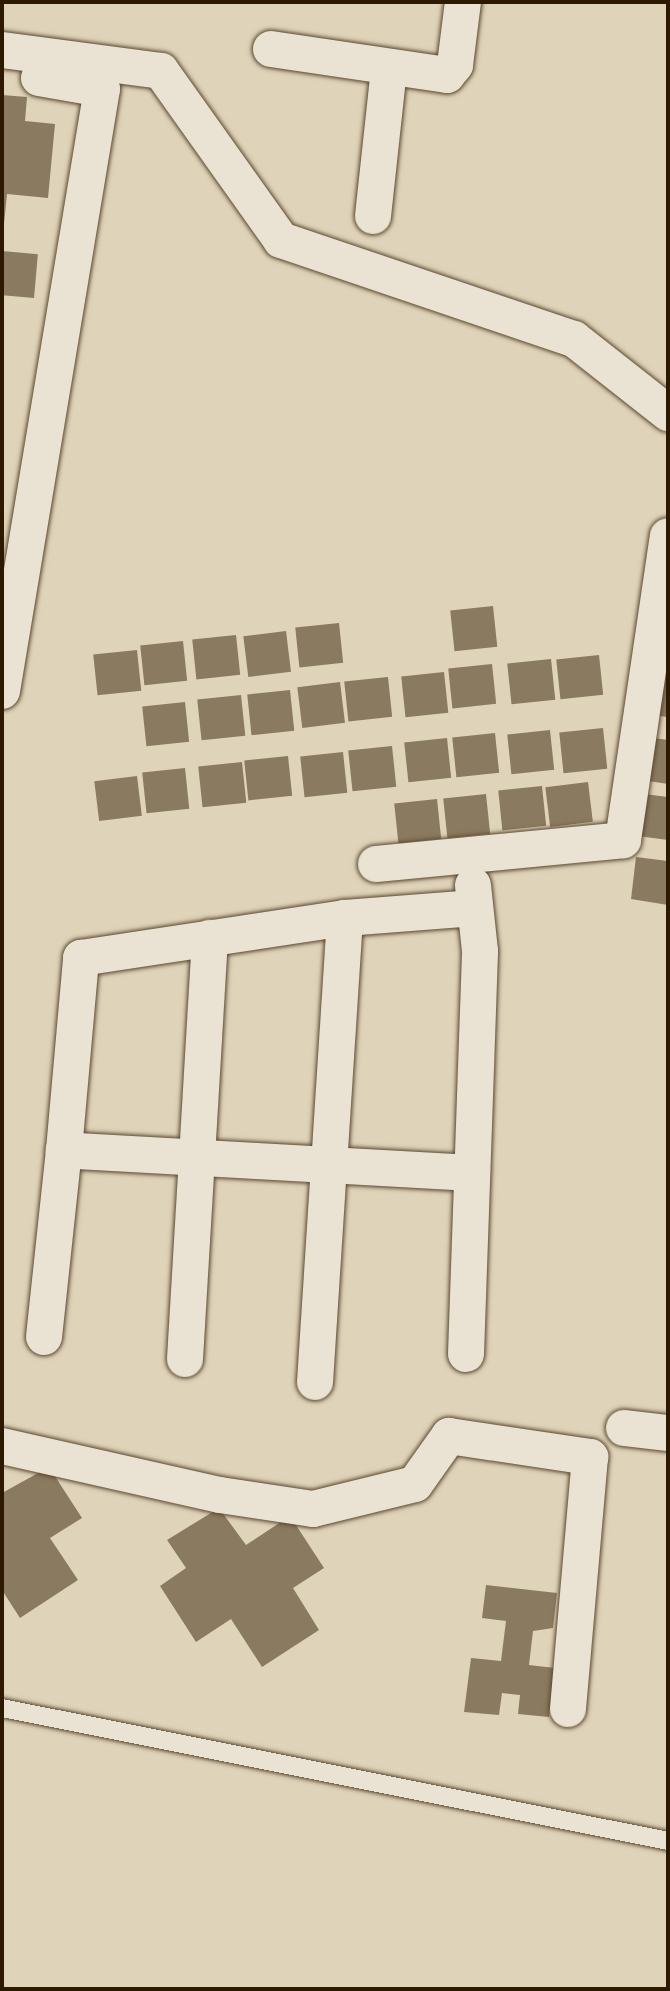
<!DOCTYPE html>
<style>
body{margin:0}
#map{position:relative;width:670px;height:1991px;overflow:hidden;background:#dfd3b9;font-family:"Gentium Book Plus",serif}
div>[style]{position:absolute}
.building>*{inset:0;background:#8a7a60;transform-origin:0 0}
.roads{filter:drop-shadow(0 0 2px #5a482e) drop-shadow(0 0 2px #5a482e)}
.service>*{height:18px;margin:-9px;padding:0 9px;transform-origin:9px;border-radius:9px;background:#eae2d2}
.minor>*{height:36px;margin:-18px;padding:0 18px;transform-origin:18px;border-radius:18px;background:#eae2d2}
span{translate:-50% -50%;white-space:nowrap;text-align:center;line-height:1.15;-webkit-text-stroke:7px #eae2d2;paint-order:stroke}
.frame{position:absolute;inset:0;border:4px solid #2d1900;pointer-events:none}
</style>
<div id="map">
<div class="building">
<i style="clip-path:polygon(2px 95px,27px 97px,25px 121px,55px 124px,48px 198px,7px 194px,4px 224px)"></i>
<i style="left:2px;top:251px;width:36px;height:44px;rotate:5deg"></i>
<i style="left:493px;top:606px;width:41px;height:43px;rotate:84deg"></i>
<i style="left:339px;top:623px;width:40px;height:44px;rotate:84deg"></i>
<i style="left:286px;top:631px;width:41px;height:43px;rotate:83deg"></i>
<i style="left:236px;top:635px;width:40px;height:44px;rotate:84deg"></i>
<i style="left:183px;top:641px;width:40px;height:43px;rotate:84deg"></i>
<i style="left:137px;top:650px;width:41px;height:44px;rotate:84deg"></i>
<i style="left:599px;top:655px;width:40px;height:43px;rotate:84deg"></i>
<i style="left:551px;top:659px;width:41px;height:44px;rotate:84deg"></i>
<i style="left:492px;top:664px;width:40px;height:44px;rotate:84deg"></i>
<i style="left:444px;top:672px;width:41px;height:43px;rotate:84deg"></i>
<i style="clip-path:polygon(656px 673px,668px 675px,668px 717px,651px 715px)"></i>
<i style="left:388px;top:677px;width:40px;height:44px;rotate:84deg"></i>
<i style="left:340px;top:682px;width:41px;height:43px;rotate:83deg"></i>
<i style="left:290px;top:690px;width:41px;height:43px;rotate:84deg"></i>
<i style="left:241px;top:695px;width:41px;height:44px;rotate:84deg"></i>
<i style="left:185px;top:702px;width:40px;height:43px;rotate:84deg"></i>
<i style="left:603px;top:728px;width:41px;height:44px;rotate:84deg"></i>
<i style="left:550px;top:730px;width:40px;height:43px;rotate:84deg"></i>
<i style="left:495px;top:733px;width:40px;height:43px;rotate:84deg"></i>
<i style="clip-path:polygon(647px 737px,668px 740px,668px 784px,642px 780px)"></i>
<i style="left:447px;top:738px;width:40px;height:43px;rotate:84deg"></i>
<i style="left:392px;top:746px;width:41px;height:44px;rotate:84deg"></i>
<i style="left:343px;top:752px;width:41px;height:43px;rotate:84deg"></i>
<i style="left:288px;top:756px;width:40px;height:44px;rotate:84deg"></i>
<i style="left:242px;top:762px;width:41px;height:44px;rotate:84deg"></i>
<i style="left:185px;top:768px;width:41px;height:43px;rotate:84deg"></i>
<i style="left:137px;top:776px;width:40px;height:43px;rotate:83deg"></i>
<i style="left:588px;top:782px;width:40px;height:43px;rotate:83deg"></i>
<i style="left:542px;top:786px;width:40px;height:44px;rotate:84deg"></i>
<i style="left:486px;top:794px;width:40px;height:43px;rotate:84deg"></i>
<i style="clip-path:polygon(644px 794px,668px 797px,668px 840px,638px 836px)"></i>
<i style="left:437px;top:799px;width:40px;height:43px;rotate:84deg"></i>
<i style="clip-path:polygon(636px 857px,668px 861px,668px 905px,631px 899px)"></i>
<i style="clip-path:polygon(49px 1467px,82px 1518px,50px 1538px,78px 1580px,20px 1618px,2px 1590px,2px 1493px)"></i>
<i style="clip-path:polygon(219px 1508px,246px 1545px,290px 1516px,324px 1568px,293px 1588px,319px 1630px,262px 1667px,231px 1619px,196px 1642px,160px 1586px,186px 1568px,167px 1540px)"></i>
<i style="clip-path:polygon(486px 1585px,557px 1593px,553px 1628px,533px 1631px,529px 1665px,555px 1668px,549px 1717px,518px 1714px,520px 1695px,502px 1693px,499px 1715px,464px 1712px,471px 1658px,501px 1661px,506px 1621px,482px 1618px)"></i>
</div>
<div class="roads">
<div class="service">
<i style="left:2px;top:1708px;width:679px;rotate:11.29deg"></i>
</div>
<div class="minor">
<i style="left:271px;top:49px;width:178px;rotate:8.4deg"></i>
<i style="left:447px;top:75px;width:13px;rotate:-51deg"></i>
<i style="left:455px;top:65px;width:64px;rotate:-82.8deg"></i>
<i style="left:2px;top:50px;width:160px;rotate:7.5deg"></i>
<i style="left:161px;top:71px;width:207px;rotate:54.6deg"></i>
<i style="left:281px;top:240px;width:309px;rotate:18.7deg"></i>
<i style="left:574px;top:339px;width:120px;rotate:38.2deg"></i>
<i style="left:373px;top:216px;width:148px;rotate:-83.8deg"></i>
<i style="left:2px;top:691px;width:610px;rotate:-80.57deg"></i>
<i style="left:102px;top:89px;width:64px;rotate:-170.1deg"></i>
<i style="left:376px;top:864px;width:248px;rotate:-5.5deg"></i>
<i style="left:623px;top:840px;width:307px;rotate:-81.6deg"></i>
<i style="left:472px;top:1173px;width:409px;rotate:-176.8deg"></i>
<i style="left:64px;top:1150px;width:193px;rotate:-84.9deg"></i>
<i style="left:81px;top:958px;width:267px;rotate:-8.6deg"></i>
<i style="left:345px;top:918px;width:130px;rotate:-4.4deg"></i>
<i style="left:44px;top:1337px;width:188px;rotate:-83.9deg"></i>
<i style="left:466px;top:1354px;width:403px;rotate:-88deg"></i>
<i style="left:480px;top:951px;width:66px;rotate:-96.1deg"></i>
<i style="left:185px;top:1359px;width:422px;rotate:-86.6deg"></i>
<i style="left:315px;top:1382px;width:465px;rotate:-86.3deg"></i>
<i style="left:624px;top:1428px;width:44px;rotate:6.5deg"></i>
<i style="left:2px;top:1446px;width:223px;rotate:12.7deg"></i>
<i style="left:220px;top:1495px;width:94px;rotate:8.6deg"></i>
<i style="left:313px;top:1509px;width:105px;rotate:-13.8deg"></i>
<i style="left:415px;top:1484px;width:59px;rotate:-54.7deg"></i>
<i style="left:449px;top:1436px;width:143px;rotate:8.5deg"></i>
<i style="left:590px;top:1457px;width:253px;rotate:95deg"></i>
</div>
</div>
<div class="frame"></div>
</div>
